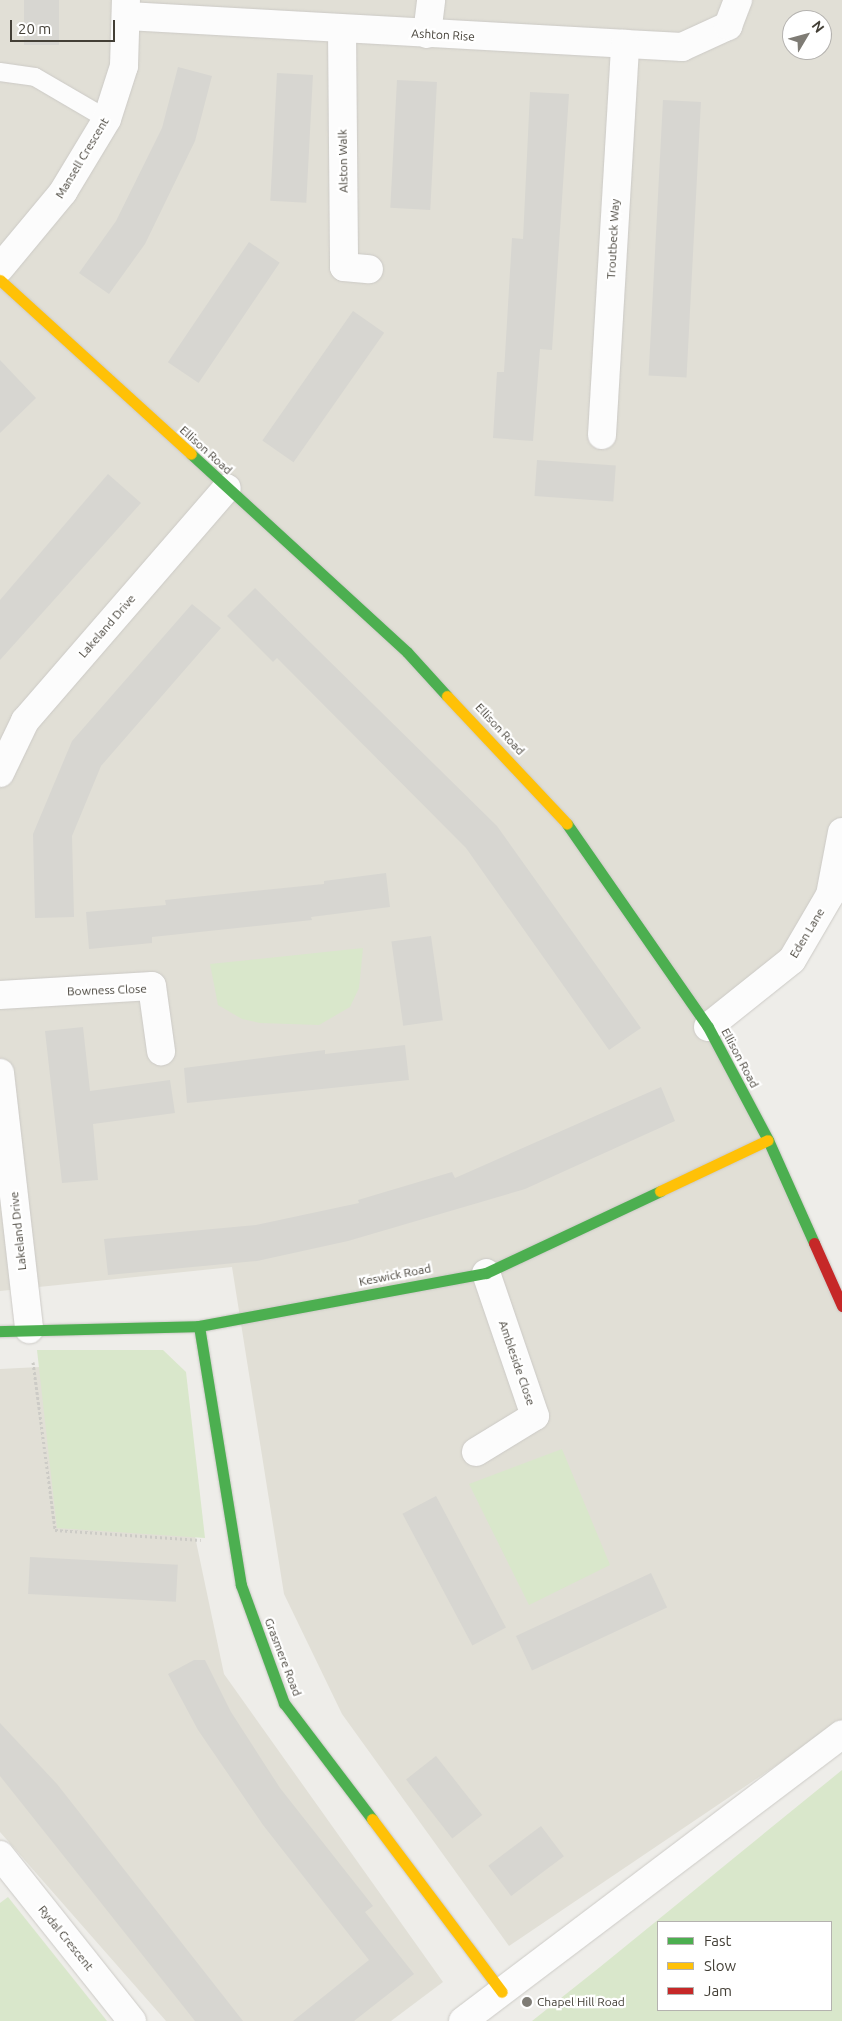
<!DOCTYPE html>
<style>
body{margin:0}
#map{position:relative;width:842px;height:2021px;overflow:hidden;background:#eeede9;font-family:Ubuntu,sans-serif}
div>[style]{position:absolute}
.residential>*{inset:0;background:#e1dfd6}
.green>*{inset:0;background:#d9e7cb}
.building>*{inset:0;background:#d7d6d1;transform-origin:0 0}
.path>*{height:3px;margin-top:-1.5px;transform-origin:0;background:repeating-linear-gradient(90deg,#cccbc6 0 2.5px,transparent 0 5px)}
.roads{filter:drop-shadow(0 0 1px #cccac6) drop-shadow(0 0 1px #cccac6)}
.lane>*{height:18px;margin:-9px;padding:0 9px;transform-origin:9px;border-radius:9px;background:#fcfcfc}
.street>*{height:28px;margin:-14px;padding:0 14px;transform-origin:14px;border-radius:14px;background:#fcfcfc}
.fast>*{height:11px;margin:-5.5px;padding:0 5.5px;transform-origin:5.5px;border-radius:5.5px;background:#4caf50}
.slow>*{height:11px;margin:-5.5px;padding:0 5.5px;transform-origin:5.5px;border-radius:5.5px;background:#ffc107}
.jam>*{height:11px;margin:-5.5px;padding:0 5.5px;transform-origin:5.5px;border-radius:5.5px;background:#c62828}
.dots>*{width:14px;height:14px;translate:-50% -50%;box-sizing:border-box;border:2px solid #fff;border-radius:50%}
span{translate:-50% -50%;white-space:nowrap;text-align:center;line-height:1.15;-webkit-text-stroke:4.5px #fff;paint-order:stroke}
.street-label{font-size:12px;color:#433f36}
.poi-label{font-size:12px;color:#433f36}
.left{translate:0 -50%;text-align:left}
.legend{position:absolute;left:657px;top:1921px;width:175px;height:90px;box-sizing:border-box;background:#fff;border:1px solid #b4b2af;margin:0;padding:6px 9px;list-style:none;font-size:15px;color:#433f36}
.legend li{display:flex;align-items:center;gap:10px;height:25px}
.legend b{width:25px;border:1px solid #b4b2af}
.north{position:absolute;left:782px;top:10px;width:50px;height:50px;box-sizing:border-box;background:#fff;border:1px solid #b4b2af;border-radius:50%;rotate:53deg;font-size:14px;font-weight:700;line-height:20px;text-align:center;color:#433f36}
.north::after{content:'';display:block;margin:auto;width:18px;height:22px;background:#7f7c75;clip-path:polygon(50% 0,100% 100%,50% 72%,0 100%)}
.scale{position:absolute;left:10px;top:20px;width:105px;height:22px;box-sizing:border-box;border:2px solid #433f36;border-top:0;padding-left:6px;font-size:15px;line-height:18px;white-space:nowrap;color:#433f36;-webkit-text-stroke:4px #fff;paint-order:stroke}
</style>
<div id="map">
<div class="residential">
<i style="clip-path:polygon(evenodd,0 0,842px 0,842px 832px,792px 960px,708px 1028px,842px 1306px,842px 1721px,509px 1946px,342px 1714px,284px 1594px,232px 1267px,0 1291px,0 0,792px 20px,822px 20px,822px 50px,792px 50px,792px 20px)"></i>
<i style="clip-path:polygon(158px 1361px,224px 1674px,443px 1982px,391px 2021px,166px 2021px,0 1832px,0 1369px)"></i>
</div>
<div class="green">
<i style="clip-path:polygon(363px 948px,359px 988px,350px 1007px,319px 1025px,260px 1023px,242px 1019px,218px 1005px,210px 964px)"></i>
<i style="clip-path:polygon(37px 1350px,163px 1350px,186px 1372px,205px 1538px,57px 1528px)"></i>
<i style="clip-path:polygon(562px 1449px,610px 1565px,529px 1605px,469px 1484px)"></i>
<i style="clip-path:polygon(evenodd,842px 1770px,842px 2021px,532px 2021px,600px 1967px,842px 1770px,658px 1922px,831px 1922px,831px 2010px,658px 2010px,658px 1922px)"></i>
<i style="clip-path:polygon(8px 1897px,107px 2021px,0 2021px,0 1903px)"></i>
</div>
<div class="building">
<i style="left:24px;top:0;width:35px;height:45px"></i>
<i style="clip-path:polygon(178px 67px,212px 76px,195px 141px,145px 244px,109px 294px,79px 273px,116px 221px,162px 128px)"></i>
<i style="left:277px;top:73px;width:36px;height:128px;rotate:3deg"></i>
<i style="left:397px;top:80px;width:40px;height:128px;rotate:3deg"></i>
<i style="clip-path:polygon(530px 92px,569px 94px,552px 350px,540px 349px,533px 441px,493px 438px,497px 372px,504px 372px,512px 238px,523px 239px)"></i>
<i style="left:663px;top:100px;width:38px;height:276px;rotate:3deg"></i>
<i style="left:249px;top:242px;width:37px;height:145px;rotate:34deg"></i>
<i style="left:353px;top:311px;width:38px;height:158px;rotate:35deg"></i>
<i style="clip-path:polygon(0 360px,36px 398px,0 433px)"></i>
<i style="left:537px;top:460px;width:79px;height:36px;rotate:4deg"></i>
<i style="clip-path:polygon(108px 474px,141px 503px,0 660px,0 600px)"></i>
<i style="clip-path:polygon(255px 588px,497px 826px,641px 1028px,609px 1050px,466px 848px,277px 658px,273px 662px,227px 616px)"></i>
<i style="clip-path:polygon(192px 604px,221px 628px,101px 766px,72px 836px,74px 917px,35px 918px,33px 834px,72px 741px)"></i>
<i style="clip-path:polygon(386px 873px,390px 907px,311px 917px,312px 920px,152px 937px,152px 943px,89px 949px,86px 912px,166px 905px,165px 900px,324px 884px,324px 881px)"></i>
<i style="left:431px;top:936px;width:85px;height:40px;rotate:82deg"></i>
<i style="clip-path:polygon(83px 1027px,90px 1091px,170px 1080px,175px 1113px,93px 1124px,98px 1180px,62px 1183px,45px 1031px)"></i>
<i style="clip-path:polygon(405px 1045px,409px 1080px,187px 1103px,184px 1068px,325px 1050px,325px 1054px)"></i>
<i style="clip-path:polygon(661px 1087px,675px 1121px,525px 1189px,348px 1241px,257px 1261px,108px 1275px,104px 1239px,256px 1225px,359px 1203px,358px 1200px,452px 1172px,455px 1178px)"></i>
<i style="left:436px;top:1496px;width:149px;height:38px;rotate:62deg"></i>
<i style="left:30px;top:1557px;width:148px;height:37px;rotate:3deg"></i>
<i style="left:651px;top:1573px;width:38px;height:149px;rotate:65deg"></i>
<i style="clip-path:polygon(194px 1660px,205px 1660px,231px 1712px,280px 1788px,373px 1906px,365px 1912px,414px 1974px,354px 2021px,293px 2021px,369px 1960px,263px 1825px,198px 1730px,168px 1674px)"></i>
<i style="clip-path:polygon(0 1723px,57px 1784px,243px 2021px,195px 2021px,0 1776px)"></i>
<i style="left:436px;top:1756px;width:75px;height:38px;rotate:52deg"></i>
<i style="left:541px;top:1826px;width:38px;height:66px;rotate:53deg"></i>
</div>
<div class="path">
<i style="left:33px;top:1362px;width:169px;rotate:82.5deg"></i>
<i style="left:55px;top:1530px;width:146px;rotate:3.9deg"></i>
</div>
<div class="roads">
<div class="lane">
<i style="left:0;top:72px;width:35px;rotate:8deg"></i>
<i style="left:35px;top:77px;width:83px;rotate:30.3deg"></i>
</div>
<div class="street">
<i style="left:127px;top:16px;width:556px;rotate:3.2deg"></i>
<i style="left:682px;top:47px;width:51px;rotate:-24.5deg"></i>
<i style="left:728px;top:26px;width:28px;rotate:-69deg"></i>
<i style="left:342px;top:29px;width:238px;rotate:89.5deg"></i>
<i style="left:344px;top:267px;width:25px;rotate:5deg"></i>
<i style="left:427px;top:34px;width:34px;rotate:-83deg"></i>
<i style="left:0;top:268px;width:99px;rotate:-50.3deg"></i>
<i style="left:63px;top:192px;width:85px;rotate:-58.9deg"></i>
<i style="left:107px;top:119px;width:56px;rotate:-72.2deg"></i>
<i style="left:124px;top:66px;width:66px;rotate:-88.3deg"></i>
<i style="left:602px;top:435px;width:392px;rotate:-86.6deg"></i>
<i style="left:0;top:773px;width:58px;rotate:-64.3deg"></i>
<i style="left:25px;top:721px;width:308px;rotate:-49.1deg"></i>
<i style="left:0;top:995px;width:152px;rotate:-3.4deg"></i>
<i style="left:152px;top:986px;width:66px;rotate:82.1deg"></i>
<i style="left:708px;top:1027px;width:107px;rotate:-38.6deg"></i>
<i style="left:792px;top:960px;width:75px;rotate:-59.7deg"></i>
<i style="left:830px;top:895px;width:64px;rotate:-79.2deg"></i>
<i style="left:0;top:1073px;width:258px;rotate:83.5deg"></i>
<i style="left:476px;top:1452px;width:69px;rotate:-31.4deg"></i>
<i style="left:535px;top:1416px;width:151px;rotate:-108.9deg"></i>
<i style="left:0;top:1855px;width:212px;rotate:51.5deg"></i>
<i style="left:463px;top:2021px;width:475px;rotate:-37.1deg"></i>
</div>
<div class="fast">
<i style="left:191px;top:454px;width:293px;rotate:42.5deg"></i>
<i style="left:407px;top:652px;width:59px;rotate:47.7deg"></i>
<i style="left:567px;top:824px;width:247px;rotate:55.2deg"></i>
<i style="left:708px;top:1027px;width:128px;rotate:62deg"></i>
<i style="left:768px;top:1140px;width:113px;rotate:65.9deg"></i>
<i style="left:199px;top:1326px;width:262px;rotate:80.8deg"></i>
<i style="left:241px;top:1585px;width:126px;rotate:70deg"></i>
<i style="left:284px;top:1703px;width:146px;rotate:52.8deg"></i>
<i style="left:0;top:1331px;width:199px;rotate:-1.4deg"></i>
<i style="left:199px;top:1326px;width:292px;rotate:-10.5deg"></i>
<i style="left:486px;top:1273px;width:192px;rotate:-25.2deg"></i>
</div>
<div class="slow">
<i style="left:0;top:280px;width:258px;rotate:42.3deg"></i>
<i style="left:447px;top:696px;width:175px;rotate:46.8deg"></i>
<i style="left:660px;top:1191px;width:119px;rotate:-25.3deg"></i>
<i style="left:372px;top:1819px;width:216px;rotate:53.1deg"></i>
</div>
<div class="jam">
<i style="left:814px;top:1243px;width:69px;rotate:66deg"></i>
</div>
</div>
<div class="dots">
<i style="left:527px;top:2002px;background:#7f7c75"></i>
</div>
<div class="street-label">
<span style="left:443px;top:35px;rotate:3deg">Ashton Rise</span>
<span style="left:82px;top:158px;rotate:-59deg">Mansell Crescent</span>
<span style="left:343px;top:161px;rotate:-91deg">Alston Walk</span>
<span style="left:613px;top:239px;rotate:-87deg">Troutbeck Way</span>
<span style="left:206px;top:450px;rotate:42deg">Ellison Road</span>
<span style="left:107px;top:626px;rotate:-49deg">Lakeland Drive</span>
<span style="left:500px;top:729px;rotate:47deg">Ellison Road</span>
<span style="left:807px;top:933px;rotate:-59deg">Eden Lane</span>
<span style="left:107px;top:990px;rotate:-2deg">Bowness Close</span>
<span style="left:740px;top:1058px;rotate:62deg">Ellison Road</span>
<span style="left:18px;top:1231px;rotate:-96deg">Lakeland Drive</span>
<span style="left:395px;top:1275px;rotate:-11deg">Keswick Road</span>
<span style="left:517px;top:1363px;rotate:71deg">Ambleside Close</span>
<span style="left:283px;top:1657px;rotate:69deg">Grasmere Road</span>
<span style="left:66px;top:1938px;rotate:51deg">Rydal Crescent</span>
</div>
<div class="poi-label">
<span class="left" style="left:537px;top:2002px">Chapel Hill Road</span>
</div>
<ul class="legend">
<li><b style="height:6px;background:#4caf50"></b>Fast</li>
<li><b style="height:6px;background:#ffc107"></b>Slow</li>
<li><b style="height:6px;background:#c62828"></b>Jam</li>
</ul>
<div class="north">N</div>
<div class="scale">20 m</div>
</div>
